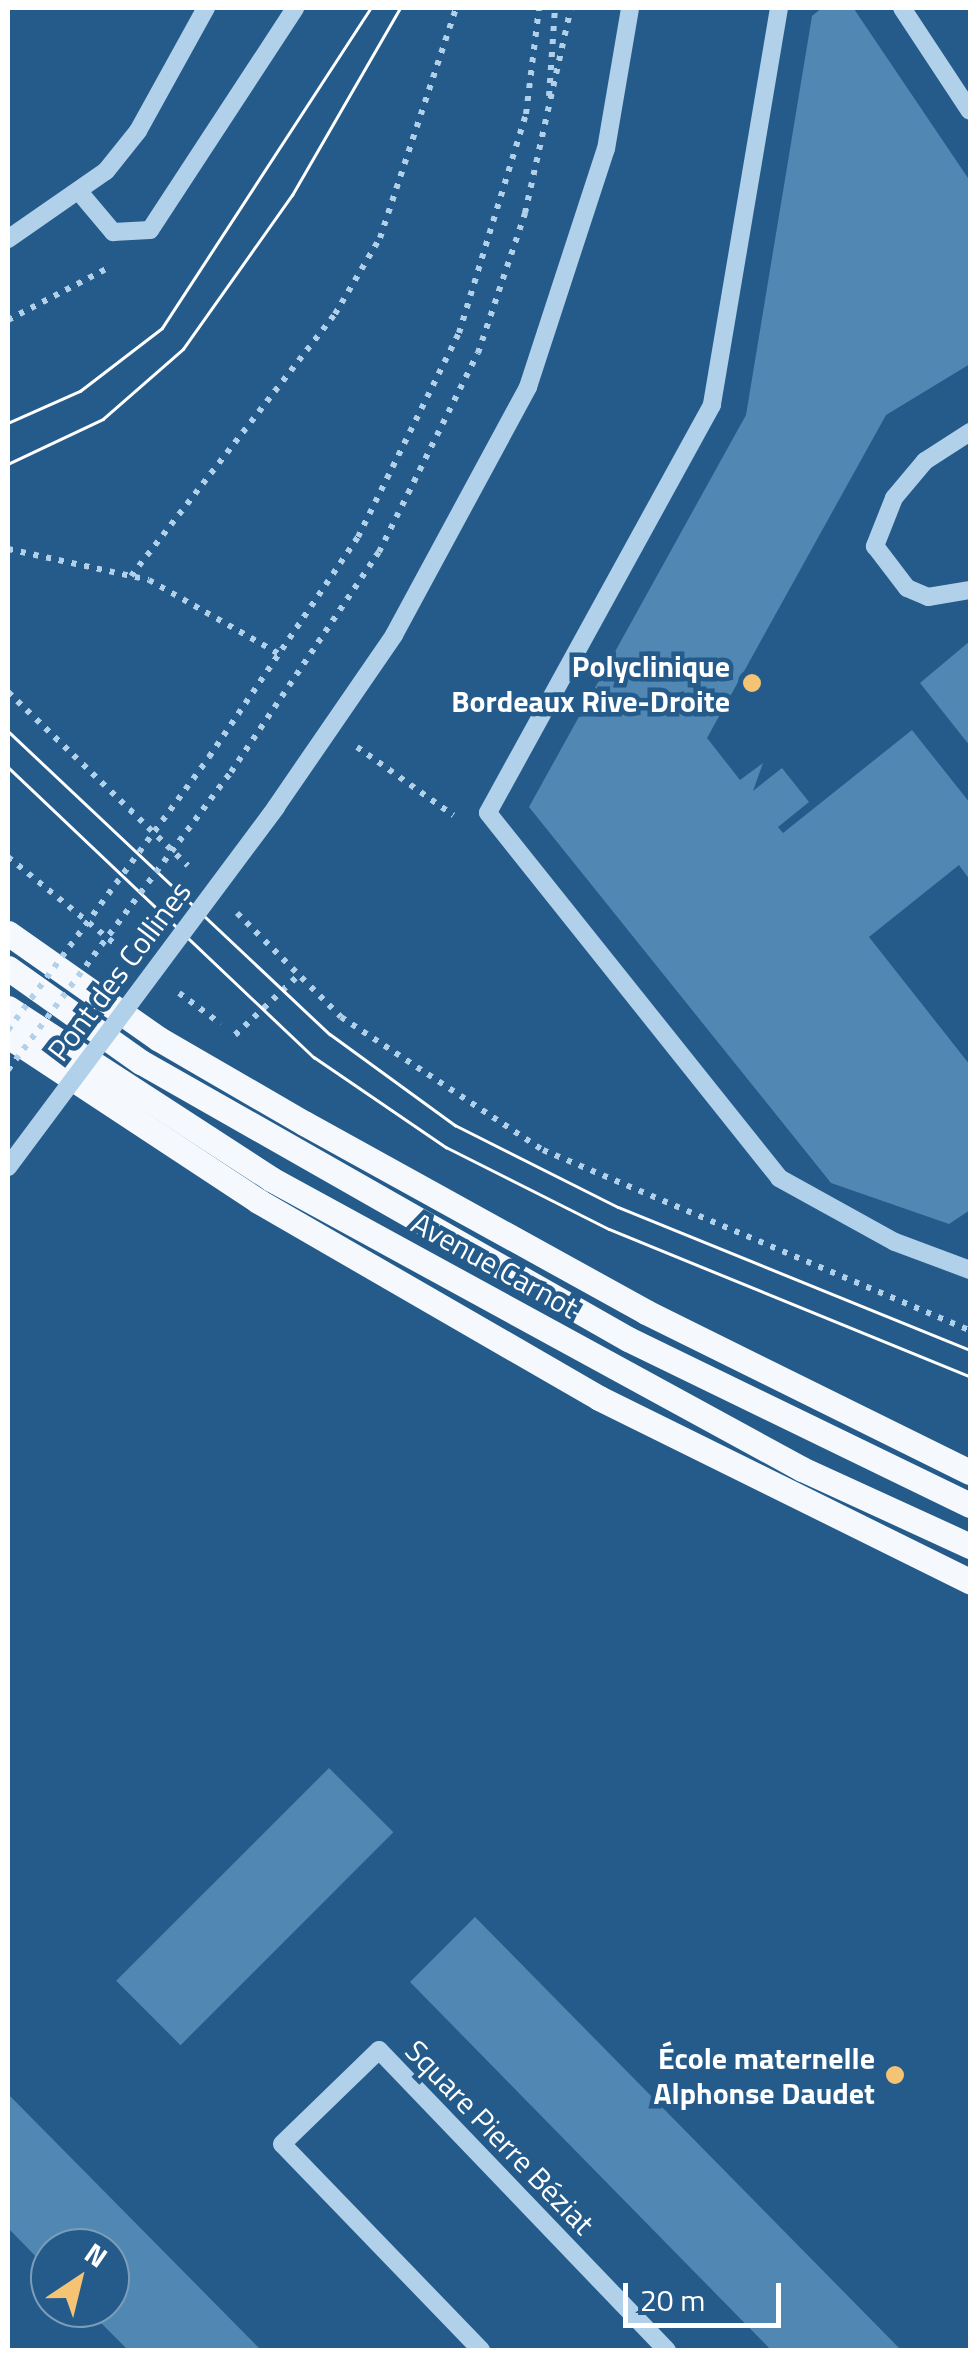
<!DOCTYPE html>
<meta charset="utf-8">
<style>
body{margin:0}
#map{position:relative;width:978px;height:2358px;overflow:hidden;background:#245b8a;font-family:"Titillium Web",sans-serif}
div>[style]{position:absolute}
.building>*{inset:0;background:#5087b3;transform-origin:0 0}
.path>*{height:6px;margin-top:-3px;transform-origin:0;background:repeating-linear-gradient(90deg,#b1d0ea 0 5px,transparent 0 13px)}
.minor>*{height:18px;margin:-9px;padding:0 9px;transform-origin:9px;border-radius:9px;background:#b1d0ea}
.major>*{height:25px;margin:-12.5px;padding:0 12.5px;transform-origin:12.5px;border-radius:12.5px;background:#f5f9fe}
.tram>*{height:2.5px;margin:-1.25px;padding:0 1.25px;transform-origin:1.25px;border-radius:1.25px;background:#fff}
.path-bridge>*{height:6px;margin-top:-3px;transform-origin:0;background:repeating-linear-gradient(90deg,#b1d0ea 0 5px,transparent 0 13px)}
.minor-bridge>*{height:18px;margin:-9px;padding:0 9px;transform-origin:9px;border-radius:9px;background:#b1d0ea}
.dots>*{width:28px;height:28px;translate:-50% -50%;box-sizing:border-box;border:5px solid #245b8a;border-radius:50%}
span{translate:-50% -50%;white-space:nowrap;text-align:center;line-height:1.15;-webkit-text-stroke:9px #245b8a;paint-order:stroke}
.poi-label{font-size:30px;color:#fff;font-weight:700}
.right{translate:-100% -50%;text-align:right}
.street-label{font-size:30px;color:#fff}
.frame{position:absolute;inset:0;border:10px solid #fff;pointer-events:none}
.north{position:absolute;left:30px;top:2228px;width:100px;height:100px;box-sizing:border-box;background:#245b8a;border:2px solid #7c9db9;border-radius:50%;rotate:35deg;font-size:28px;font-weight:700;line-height:40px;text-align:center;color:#fff}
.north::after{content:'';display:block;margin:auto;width:35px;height:45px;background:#f5c374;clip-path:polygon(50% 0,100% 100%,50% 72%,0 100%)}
.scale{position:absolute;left:623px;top:2283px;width:158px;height:45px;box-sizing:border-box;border:5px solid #fff;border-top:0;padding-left:12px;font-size:30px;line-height:35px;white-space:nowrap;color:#fff;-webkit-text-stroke:8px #245b8a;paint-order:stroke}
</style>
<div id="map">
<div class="building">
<i style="clip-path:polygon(822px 8px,854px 9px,970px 181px,970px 364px,886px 415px,707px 738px,740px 780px,763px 763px,753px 791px,782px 768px,809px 802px,778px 827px,783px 833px,912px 730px,970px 803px,970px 880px,959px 865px,869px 937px,970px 1065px,970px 1210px,949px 1224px,831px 1183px,529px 807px,746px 415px,812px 16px)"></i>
<i style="clip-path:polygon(970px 641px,970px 746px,920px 683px)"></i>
<i style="left:329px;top:1768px;width:91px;height:301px;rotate:45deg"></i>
<i style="clip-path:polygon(475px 1917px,901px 2350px,771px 2350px,410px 1982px)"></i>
<i style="clip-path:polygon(8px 2094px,261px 2350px,128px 2350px,86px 2308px,110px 2308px,110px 2248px,50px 2248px,50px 2271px,8px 2228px)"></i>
</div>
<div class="path">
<i style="left:549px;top:96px;width:88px;rotate:-86.1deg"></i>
<i style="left:8px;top:320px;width:113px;rotate:-27.5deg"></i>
<i style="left:8px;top:549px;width:144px;rotate:12.4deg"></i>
<i style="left:149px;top:580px;width:154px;rotate:29.6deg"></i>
<i style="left:131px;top:576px;width:332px;rotate:-52.1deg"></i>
<i style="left:335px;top:314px;width:88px;rotate:-59.4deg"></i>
<i style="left:380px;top:238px;width:242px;rotate:-71.7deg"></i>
<i style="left:8px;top:692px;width:250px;rotate:44deg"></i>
<i style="left:357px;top:747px;width:118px;rotate:35.3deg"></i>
<i style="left:209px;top:757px;width:266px;rotate:-55.9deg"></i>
<i style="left:358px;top:537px;width:228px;rotate:-63.7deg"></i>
<i style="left:459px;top:333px;width:229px;rotate:-73deg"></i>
<i style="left:526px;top:114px;width:107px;rotate:-83deg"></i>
<i style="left:231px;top:772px;width:265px;rotate:-56.1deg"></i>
<i style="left:379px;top:552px;width:222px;rotate:-63.6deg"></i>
<i style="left:478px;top:353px;width:148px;rotate:-71.4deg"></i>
<i style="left:525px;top:213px;width:210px;rotate:-77.4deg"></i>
<i style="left:8px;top:857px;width:151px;rotate:39.1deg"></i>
<i style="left:237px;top:913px;width:147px;rotate:45deg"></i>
<i style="left:341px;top:1017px;width:242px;rotate:33.4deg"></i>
<i style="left:543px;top:1150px;width:463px;rotate:22.9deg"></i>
<i style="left:179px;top:993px;width:52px;rotate:36.4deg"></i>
<i style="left:235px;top:1035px;width:88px;rotate:-43.2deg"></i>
</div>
<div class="minor">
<i style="left:779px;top:8px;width:403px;rotate:99.6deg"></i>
<i style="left:712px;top:405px;width:465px;rotate:118.8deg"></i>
<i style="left:488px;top:813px;width:467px;rotate:51.4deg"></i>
<i style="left:779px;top:1178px;width:132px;rotate:28.9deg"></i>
<i style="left:895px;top:1242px;width:80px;rotate:20.5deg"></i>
<i style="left:902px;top:8px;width:123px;rotate:56.6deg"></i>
<i style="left:81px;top:194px;width:50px;rotate:49.9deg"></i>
<i style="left:113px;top:232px;width:37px;rotate:-3deg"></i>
<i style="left:150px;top:230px;width:265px;rotate:-56.8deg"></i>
<i style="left:8px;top:239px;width:119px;rotate:-34.8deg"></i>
<i style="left:106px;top:171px;width:51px;rotate:-51.3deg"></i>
<i style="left:138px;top:131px;width:141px;rotate:-61.1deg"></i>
<i style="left:970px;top:432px;width:54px;rotate:147.2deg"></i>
<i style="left:925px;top:461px;width:48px;rotate:130deg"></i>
<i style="left:894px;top:498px;width:52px;rotate:111.6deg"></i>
<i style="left:875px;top:546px;width:53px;rotate:52.7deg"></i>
<i style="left:907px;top:588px;width:23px;rotate:23deg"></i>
<i style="left:928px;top:597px;width:43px;rotate:-9.5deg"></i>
<i style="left:276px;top:807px;width:209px;rotate:-55.5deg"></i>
<i style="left:394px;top:635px;width:282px;rotate:-61.6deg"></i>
<i style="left:528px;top:387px;width:250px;rotate:-71.9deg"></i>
<i style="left:606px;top:149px;width:143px;rotate:-80.3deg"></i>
<i style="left:481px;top:2350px;width:286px;rotate:-134deg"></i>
<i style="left:282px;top:2144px;width:135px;rotate:-44.1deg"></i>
<i style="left:379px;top:2050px;width:416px;rotate:46.2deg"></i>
</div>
<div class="major">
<i style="left:8px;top:933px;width:184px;rotate:35.1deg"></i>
<i style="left:159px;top:1039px;width:168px;rotate:30.1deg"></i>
<i style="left:304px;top:1123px;width:391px;rotate:28.9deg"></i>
<i style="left:646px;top:1312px;width:361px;rotate:26.3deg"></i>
<i style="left:8px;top:968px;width:163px;rotate:35.3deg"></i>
<i style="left:141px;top:1062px;width:560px;rotate:29.63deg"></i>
<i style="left:628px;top:1339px;width:380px;rotate:25.9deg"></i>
<i style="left:8px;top:1008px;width:314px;rotate:33deg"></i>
<i style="left:271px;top:1179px;width:605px;rotate:28.64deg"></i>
<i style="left:802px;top:1469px;width:185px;rotate:24.6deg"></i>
<i style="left:8px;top:1036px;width:300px;rotate:33.4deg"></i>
<i style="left:258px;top:1201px;width:394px;rotate:30deg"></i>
<i style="left:599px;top:1398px;width:414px;rotate:26.3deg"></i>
</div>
<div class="tram">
<i style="left:8px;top:423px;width:79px;rotate:-24deg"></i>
<i style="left:80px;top:391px;width:103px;rotate:-37.5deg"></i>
<i style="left:162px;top:328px;width:382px;rotate:-56.9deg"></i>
<i style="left:8px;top:464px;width:105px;rotate:-25.3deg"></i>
<i style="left:103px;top:419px;width:106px;rotate:-41.2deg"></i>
<i style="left:183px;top:349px;width:189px;rotate:-54.7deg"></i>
<i style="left:292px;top:195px;width:216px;rotate:-60deg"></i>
<i style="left:8px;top:731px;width:442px;rotate:43.3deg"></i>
<i style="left:330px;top:1034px;width:155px;rotate:36.1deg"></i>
<i style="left:455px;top:1125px;width:182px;rotate:26.7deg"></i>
<i style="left:618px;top:1207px;width:380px;rotate:22.1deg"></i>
<i style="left:8px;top:767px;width:422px;rotate:43.5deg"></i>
<i style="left:314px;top:1057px;width:160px;rotate:34.3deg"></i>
<i style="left:446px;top:1147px;width:182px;rotate:26.7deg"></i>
<i style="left:609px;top:1229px;width:390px;rotate:22.2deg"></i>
</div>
<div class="path-bridge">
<i style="left:8px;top:1030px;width:339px;rotate:-53.6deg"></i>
<i style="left:8px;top:1070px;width:372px;rotate:-53.2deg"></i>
</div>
<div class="minor-bridge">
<i style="left:8px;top:1167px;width:449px;rotate:-53.3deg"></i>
</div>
<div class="dots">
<i style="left:752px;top:683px;background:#f5c374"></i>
<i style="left:895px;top:2075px;background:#f5c374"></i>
</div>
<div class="poi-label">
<span class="right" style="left:730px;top:683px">Polyclinique<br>Bordeaux Rive-Droite</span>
<span class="right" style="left:875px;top:2075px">École maternelle<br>Alphonse Daudet</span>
</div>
<div class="street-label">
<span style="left:119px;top:971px;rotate:-53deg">Pont des Collines</span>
<span style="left:495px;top:1265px;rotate:29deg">Avenue Carnot</span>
<span style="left:500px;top:2137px;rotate:46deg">Square Pierre Béziat</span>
</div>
<div class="frame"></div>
<div class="north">N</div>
<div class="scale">20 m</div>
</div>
